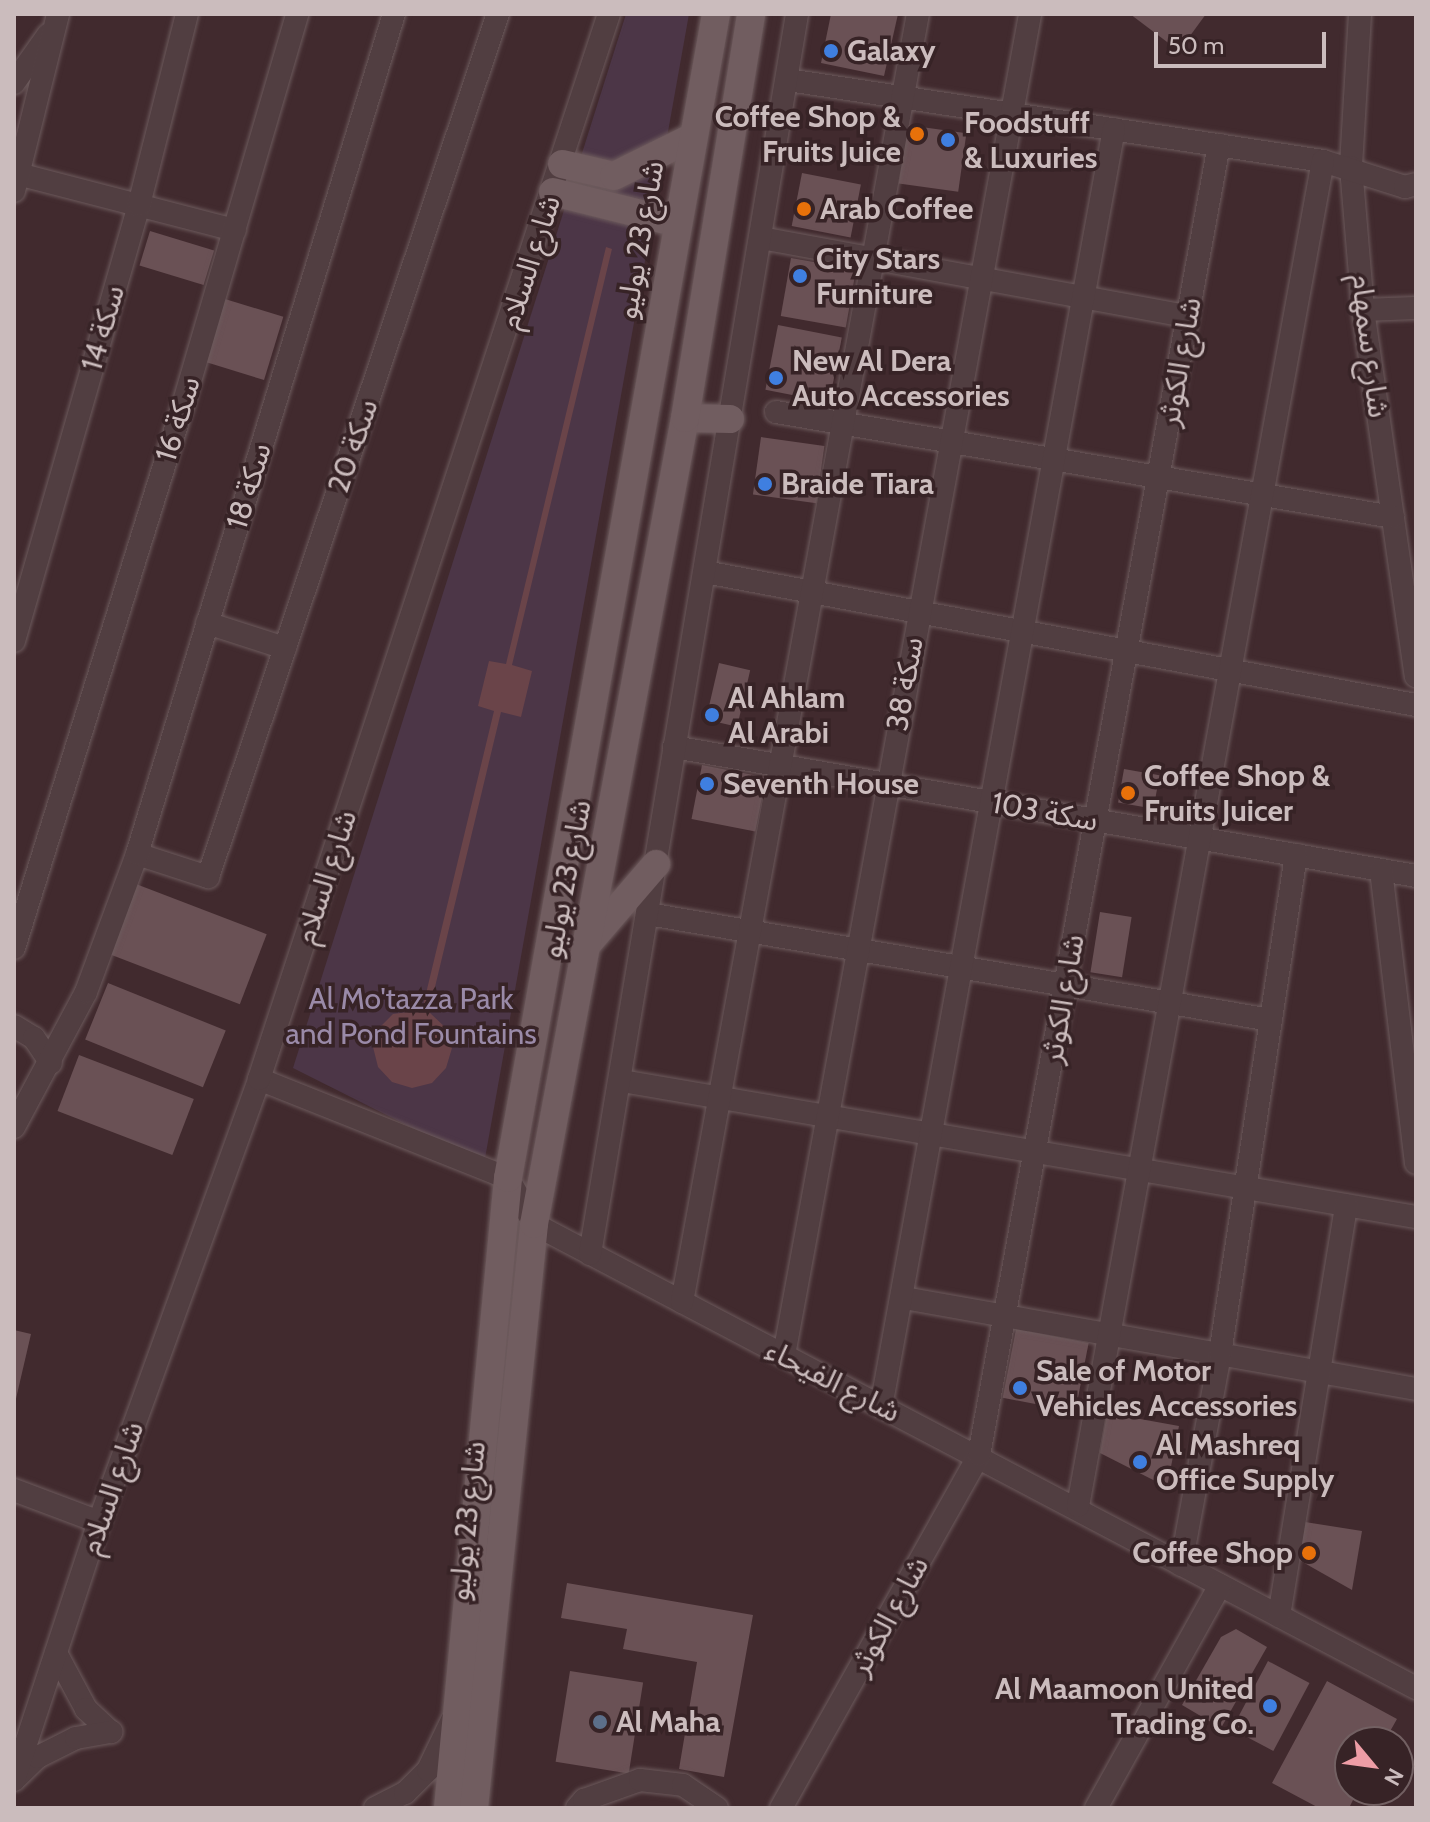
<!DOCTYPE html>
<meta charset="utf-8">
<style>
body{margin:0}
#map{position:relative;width:1430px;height:1822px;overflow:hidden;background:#412a2e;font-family:Cabin,"Noto Sans Arabic",sans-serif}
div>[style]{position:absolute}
.green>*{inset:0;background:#4c3647}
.water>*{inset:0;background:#6a4449}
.building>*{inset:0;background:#6a5155;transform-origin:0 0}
.roads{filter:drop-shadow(0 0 2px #6c5a5c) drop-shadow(0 0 2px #6c5a5c)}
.minor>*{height:22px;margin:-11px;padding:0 11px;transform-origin:11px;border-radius:11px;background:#513e41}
.major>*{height:28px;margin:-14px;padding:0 14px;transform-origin:14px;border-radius:14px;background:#715d60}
.dots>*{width:22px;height:22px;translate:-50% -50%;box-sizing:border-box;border:4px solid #372326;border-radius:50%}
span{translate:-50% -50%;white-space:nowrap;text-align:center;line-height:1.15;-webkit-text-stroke:7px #372326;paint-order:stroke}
.poi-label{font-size:30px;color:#cbbcbd;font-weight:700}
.left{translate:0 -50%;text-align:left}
.right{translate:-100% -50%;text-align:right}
.street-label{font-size:30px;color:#cbbcbd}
.park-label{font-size:30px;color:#9a8aa8}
.frame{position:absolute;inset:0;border:16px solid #cbbcbd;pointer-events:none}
.north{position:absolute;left:1334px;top:1726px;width:80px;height:80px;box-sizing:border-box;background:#372326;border:2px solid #726062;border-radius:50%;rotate:119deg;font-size:22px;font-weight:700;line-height:32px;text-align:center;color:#cbbcbd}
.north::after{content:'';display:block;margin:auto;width:28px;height:36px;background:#ee9da6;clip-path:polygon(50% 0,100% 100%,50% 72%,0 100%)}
.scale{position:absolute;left:1154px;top:32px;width:172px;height:36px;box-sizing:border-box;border:4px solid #cbbcbd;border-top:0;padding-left:10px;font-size:24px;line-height:28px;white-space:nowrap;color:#cbbcbd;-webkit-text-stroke:6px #372326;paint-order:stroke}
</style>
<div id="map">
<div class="green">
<i style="clip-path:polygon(626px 14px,689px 14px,484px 1164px,293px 1068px)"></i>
</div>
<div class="water">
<i style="clip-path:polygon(606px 247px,612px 249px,512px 665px,532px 671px,521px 717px,501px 712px,429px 1012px,447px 1029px,452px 1048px,446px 1068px,432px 1083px,412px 1088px,392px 1082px,378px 1067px,373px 1047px,379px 1028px,393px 1014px,422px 1010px,494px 711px,478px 706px,489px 661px,506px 664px)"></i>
</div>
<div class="building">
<i style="clip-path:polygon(831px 14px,898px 14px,884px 76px,821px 63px)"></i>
<i style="clip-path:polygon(1130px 14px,1206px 14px,1179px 51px)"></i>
<i style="left:907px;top:125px;width:60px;height:59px;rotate:8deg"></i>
<i style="left:802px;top:173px;width:60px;height:54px;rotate:11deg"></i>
<i style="left:150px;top:231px;width:67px;height:36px;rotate:17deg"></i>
<i style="left:791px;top:258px;width:66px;height:59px;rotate:10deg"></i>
<i style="left:225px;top:299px;width:61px;height:66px;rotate:17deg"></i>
<i style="left:778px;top:325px;width:65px;height:66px;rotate:11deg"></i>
<i style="left:761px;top:437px;width:64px;height:58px;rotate:8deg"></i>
<i style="left:719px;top:663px;width:32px;height:58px;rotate:13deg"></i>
<i style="left:702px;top:765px;width:65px;height:55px;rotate:11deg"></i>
<i style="left:1124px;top:769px;width:36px;height:34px;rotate:10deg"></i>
<i style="left:136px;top:884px;width:140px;height:75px;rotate:21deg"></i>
<i style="left:1100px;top:912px;width:32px;height:61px;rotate:9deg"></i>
<i style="left:108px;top:983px;width:127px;height:61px;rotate:22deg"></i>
<i style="left:79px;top:1055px;width:123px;height:60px;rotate:21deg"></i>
<i style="left:1016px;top:1329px;width:74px;height:70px;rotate:11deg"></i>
<i style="clip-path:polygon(14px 1330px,31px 1334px,15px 1403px,14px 1402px)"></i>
<i style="clip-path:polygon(1107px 1413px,1179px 1426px,1167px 1487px,1100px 1453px)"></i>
<i style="clip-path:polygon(1305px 1522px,1362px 1531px,1352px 1590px,1299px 1560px)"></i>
<i style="clip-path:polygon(567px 1583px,753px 1615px,724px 1777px,679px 1769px,697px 1662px,623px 1649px,627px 1629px,561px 1618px)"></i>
<i style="clip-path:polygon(1236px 1629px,1267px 1647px,1221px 1728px,1182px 1705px,1221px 1637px)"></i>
<i style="left:1268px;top:1661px;width:47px;height:77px;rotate:28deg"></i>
<i style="left:570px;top:1671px;width:74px;height:92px;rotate:9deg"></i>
<i style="clip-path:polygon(1327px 1681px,1397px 1719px,1384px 1742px,1350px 1742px,1350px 1790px,1358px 1790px,1349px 1808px,1319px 1808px,1272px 1783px)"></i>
</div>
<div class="roads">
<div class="minor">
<i style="left:1360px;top:14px;width:153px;rotate:93.4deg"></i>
<i style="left:1351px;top:167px;width:144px;rotate:85.2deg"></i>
<i style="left:1363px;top:310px;width:370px;rotate:81.8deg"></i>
<i style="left:788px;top:80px;width:541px;rotate:8.61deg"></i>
<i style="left:1323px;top:161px;width:86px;rotate:17.6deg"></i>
<i style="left:1405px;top:187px;width:11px;rotate:-15deg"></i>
<i style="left:14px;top:83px;width:59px;rotate:-54.7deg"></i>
<i style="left:18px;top:174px;width:224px;rotate:14.5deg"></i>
<i style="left:14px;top:191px;width:182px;rotate:-76deg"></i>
<i style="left:761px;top:238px;width:434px;rotate:10.4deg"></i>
<i style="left:1363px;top:310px;width:53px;rotate:-2.2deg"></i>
<i style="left:776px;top:412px;width:626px;rotate:9.66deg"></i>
<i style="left:705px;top:572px;width:723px;rotate:10.6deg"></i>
<i style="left:207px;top:623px;width:82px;rotate:17.8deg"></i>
<i style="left:14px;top:641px;width:454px;rotate:-74deg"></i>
<i style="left:139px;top:205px;width:197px;rotate:-75.9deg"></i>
<i style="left:674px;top:747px;width:753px;rotate:9.86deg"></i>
<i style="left:137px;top:854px;width:75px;rotate:17.9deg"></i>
<i style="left:208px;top:877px;width:910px;rotate:-71.43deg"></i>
<i style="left:1381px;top:870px;width:295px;rotate:83.2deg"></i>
<i style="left:648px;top:914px;width:632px;rotate:9.66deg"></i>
<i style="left:14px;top:948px;width:569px;rotate:-72.71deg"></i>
<i style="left:183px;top:405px;width:407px;rotate:-73.7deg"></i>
<i style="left:14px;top:1026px;width:23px;rotate:31deg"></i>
<i style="left:34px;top:1038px;width:30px;rotate:56deg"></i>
<i style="left:259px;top:1079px;width:268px;rotate:21.7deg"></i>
<i style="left:508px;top:1178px;width:53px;rotate:60.5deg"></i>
<i style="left:534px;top:1224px;width:997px;rotate:27.75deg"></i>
<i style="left:622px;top:1081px;width:806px;rotate:9.72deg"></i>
<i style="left:14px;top:1127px;width:153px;rotate:-61.9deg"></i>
<i style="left:86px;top:992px;width:147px;rotate:-69.7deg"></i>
<i style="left:137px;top:854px;width:878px;rotate:-72.99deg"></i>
<i style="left:590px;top:1254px;width:1257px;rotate:-80.52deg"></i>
<i style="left:904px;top:1298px;width:520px;rotate:10.08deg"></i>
<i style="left:682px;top:1302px;width:1309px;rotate:-79.62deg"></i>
<i style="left:784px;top:1355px;width:1363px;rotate:-79.6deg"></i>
<i style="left:881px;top:1407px;width:1299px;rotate:-79.67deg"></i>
<i style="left:14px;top:1490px;width:91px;rotate:20.6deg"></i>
<i style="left:1078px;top:1506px;width:1367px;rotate:-79.68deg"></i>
<i style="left:1181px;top:1565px;width:215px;rotate:-79.5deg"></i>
<i style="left:1220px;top:1354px;width:505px;rotate:-81.34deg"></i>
<i style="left:1279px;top:1616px;width:416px;rotate:-80.7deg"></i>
<i style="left:56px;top:1653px;width:64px;rotate:61.8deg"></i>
<i style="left:86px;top:1709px;width:34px;rotate:43deg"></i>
<i style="left:17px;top:1777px;width:29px;rotate:-44deg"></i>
<i style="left:38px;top:1757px;width:42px;rotate:-26.6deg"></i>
<i style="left:76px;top:1738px;width:36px;rotate:-10deg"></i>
<i style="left:14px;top:1780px;width:272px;rotate:-71.8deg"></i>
<i style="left:99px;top:1522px;width:471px;rotate:-70.1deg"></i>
<i style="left:259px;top:1079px;width:1121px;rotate:-71.81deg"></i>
<i style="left:375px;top:1808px;width:34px;rotate:-27deg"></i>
<i style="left:405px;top:1793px;width:33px;rotate:-45deg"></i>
<i style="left:428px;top:1770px;width:55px;rotate:-64.4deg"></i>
<i style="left:577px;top:1808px;width:11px;rotate:-49deg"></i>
<i style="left:584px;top:1800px;width:59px;rotate:-19.7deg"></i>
<i style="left:640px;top:1780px;width:43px;rotate:6.6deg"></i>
<i style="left:683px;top:1785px;width:41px;rotate:34.1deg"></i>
<i style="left:781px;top:1808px;width:405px;rotate:-60.7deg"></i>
<i style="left:979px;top:1455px;width:1332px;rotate:-79.62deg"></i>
<i style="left:1096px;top:1808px;width:255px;rotate:-60.9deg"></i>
</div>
<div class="major">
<i style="left:562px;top:164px;width:53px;rotate:13deg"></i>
<i style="left:614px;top:176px;width:88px;rotate:-26.3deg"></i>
<i style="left:553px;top:192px;width:128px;rotate:14deg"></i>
<i style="left:685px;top:418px;width:45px;rotate:1.3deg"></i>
<i style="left:589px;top:942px;width:103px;rotate:-49.3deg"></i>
<i style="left:448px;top:1808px;width:633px;rotate:-84.56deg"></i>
<i style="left:508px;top:1178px;width:1182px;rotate:-79.87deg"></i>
<i style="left:474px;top:1808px;width:587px;rotate:-84.13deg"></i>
<i style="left:534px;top:1224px;width:820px;rotate:-79.39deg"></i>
<i style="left:685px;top:418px;width:409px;rotate:-80.7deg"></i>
</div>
</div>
<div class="dots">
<i style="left:831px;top:51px;background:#3f7fe0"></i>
<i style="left:917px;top:134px;background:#e8710a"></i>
<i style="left:948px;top:140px;background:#3f7fe0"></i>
<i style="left:804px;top:209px;background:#e8710a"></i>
<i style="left:800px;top:276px;background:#3f7fe0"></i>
<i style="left:776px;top:378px;background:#3f7fe0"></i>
<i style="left:765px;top:484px;background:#3f7fe0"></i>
<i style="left:712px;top:715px;background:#3f7fe0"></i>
<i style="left:707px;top:784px;background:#3f7fe0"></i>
<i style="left:1128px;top:793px;background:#e8710a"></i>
<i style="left:1020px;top:1388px;background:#3f7fe0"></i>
<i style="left:1140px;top:1462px;background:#3f7fe0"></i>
<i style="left:1309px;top:1553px;background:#e8710a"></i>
<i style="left:1270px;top:1706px;background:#3f7fe0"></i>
<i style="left:600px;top:1722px;background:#5c6f8a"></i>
</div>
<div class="poi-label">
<span class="left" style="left:847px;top:51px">Galaxy</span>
<span class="right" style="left:901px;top:134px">Coffee Shop &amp;<br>Fruits Juice</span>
<span class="left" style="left:964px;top:140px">Foodstuff<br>&amp; Luxuries</span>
<span class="left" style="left:820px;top:209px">Arab Coffee</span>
<span class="left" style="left:816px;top:276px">City Stars<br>Furniture</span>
<span class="left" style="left:792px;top:378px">New Al Dera<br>Auto Accessories</span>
<span class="left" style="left:781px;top:484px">Braide Tiara</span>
<span class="left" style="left:728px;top:715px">Al Ahlam<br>Al Arabi</span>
<span class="left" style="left:1144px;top:793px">Coffee Shop &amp;<br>Fruits Juicer</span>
<span class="left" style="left:723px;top:784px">Seventh House</span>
<span class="left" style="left:1036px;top:1388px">Sale of Motor<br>Vehicles Accessories</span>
<span class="left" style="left:1156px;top:1462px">Al Mashreq<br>Office Supply</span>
<span class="right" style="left:1293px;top:1553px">Coffee Shop</span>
<span class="right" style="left:1254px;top:1706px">Al Maamoon United<br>Trading Co.</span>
<span class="left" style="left:616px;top:1722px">Al Maha</span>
</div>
<div class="street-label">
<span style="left:640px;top:240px;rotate:-80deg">شارع 23 يوليو</span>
<span style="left:530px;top:262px;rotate:-72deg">شارع السلام</span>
<span style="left:103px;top:328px;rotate:-74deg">سكة 14</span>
<span style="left:1370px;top:346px;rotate:83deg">شارع سمهام</span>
<span style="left:1180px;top:362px;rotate:-80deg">شارع الكوثر</span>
<span style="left:178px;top:419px;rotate:-73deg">سكة 16</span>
<span style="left:353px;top:446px;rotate:-71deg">سكة 20</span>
<span style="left:249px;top:486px;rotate:-73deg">سكة 18</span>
<span style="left:905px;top:684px;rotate:-80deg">سكة 38</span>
<span style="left:1045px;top:812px;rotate:10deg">سكة 103</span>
<span style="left:326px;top:877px;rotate:-72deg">شارع السلام</span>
<span style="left:566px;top:879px;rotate:-79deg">شارع 23 يوليو</span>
<span style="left:1063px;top:999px;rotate:-80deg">شارع الكوثر</span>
<span style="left:833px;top:1381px;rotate:27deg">شارع الفيحاء</span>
<span style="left:112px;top:1488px;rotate:-71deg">شارع السلام</span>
<span style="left:467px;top:1521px;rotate:-84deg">شارع 23 يوليو</span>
<span style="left:889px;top:1616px;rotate:-61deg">شارع الكوثر</span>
</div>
<div class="park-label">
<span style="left:411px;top:1016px">Al Mo'tazza Park<br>and Pond Fountains</span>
</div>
<div class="frame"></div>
<div class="north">N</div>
<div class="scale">50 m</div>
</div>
